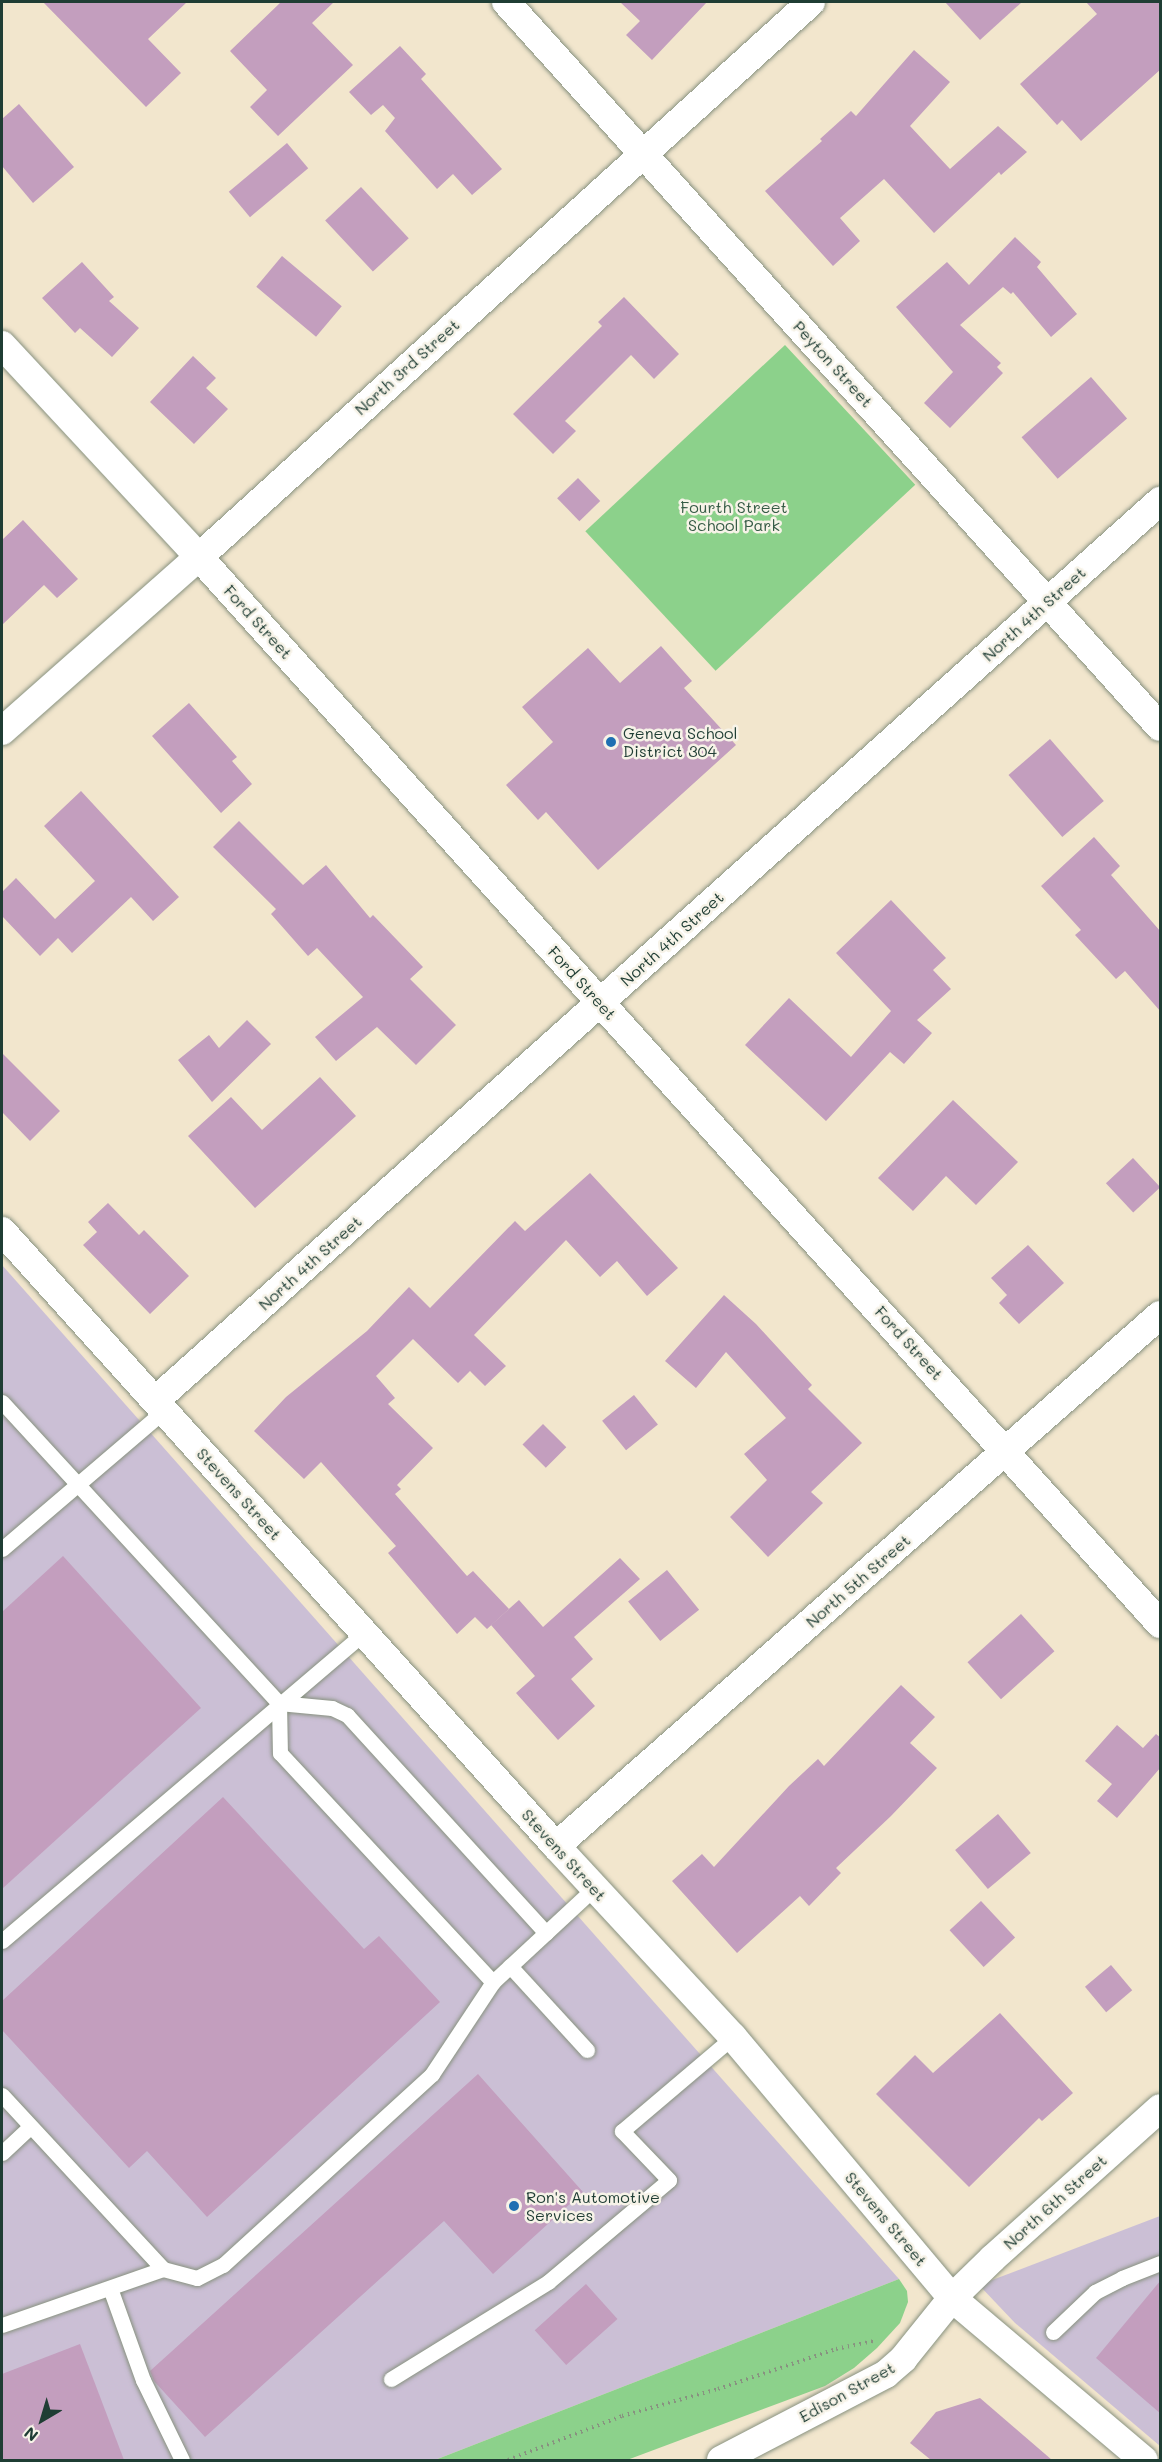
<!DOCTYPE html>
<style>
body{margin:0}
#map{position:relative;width:1162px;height:2462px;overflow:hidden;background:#f2e6cd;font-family:Mali,sans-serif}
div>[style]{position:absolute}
.industrial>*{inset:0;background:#cbbfd5}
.green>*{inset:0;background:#8cd18b;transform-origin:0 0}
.building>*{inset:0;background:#c39ebe;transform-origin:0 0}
.path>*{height:4px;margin-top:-2px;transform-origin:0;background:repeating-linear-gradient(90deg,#889280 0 1.5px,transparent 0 6px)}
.roads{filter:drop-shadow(0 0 2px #889280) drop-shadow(0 0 2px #889280)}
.service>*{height:15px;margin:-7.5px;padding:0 7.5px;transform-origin:7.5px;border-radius:7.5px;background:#fff}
.minor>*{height:28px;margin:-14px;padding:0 14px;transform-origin:14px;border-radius:14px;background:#fff}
.dots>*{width:16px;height:16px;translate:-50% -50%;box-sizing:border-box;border:3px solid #f7f3e8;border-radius:50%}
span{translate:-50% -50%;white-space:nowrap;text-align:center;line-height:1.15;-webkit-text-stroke:5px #f7f3e8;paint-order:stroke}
.street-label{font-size:16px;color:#1f3d34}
.park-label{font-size:16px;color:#355b45}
.poi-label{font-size:16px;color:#1f3d34}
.left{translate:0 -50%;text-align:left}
.frame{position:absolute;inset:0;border:3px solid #1f3d34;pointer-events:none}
.north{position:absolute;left:12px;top:2390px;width:60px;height:60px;-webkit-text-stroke:4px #f7f3e8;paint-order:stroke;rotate:218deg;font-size:16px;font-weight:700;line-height:24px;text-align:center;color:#1f3d34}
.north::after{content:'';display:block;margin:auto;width:21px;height:27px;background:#1f3d34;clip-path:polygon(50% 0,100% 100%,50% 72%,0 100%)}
</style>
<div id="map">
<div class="industrial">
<i style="clip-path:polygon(2px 1265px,899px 2279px,435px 2460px,2px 2460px)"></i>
<i style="clip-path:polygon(1160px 2216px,1160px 2446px,1015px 2323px,979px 2285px)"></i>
</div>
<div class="green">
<i style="left:785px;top:345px;width:191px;height:273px;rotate:47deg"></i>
<i style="clip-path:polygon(899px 2279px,907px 2291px,908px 2302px,900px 2323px,877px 2348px,854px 2368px,825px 2386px,627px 2460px,435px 2460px)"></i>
</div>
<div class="building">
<i style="clip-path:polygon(43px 2px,187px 2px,148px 39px,181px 73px,146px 107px)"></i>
<i style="clip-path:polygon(281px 2px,334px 2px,312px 23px,353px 65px,278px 136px,250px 107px,267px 90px,230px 51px)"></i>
<i style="clip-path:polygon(620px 2px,707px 2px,652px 60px,626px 35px,640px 21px)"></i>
<i style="clip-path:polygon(945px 2px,1022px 2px,980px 40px)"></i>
<i style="clip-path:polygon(1086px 2px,1161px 2px,1161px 69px,1081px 141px,1062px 120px,1057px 125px,1020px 84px,1097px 14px)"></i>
<i style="clip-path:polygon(400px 46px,426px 74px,421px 79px,502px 169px,472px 195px,453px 174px,437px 189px,385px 131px,395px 118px,383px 105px,371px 115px,349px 92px)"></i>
<i style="clip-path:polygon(914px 50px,950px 82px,910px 126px,950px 169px,998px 126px,1027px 152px,1001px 175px,999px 172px,934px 233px,884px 179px,840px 218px,860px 241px,833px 266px,765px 191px,822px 141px,820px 139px,851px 111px,856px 116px)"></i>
<i style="clip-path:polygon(19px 104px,74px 167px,33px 203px,2px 166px,2px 119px)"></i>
<i style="left:287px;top:143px;width:33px;height:76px;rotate:50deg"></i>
<i style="left:361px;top:187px;width:70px;height:49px;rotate:47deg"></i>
<i style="clip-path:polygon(1015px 237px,1041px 262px,1037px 267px,1077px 314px,1051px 337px,1013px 292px,1011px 294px,1003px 287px,960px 325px,1001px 363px,997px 367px,1003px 373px,950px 428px,924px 403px,953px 372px,896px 307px,947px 262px,969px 285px)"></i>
<i style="left:282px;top:256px;width:78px;height:40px;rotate:40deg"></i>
<i style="clip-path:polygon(82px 262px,114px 297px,109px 301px,139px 328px,112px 357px,80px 328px,75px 333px,42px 298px)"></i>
<i style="clip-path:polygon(624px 297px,679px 354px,654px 379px,631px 355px,565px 421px,576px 431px,553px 454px,513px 414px,602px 326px,598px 322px)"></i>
<i style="clip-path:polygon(193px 356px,216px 378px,206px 388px,228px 409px,194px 444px,150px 402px)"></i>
<i style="left:1091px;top:377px;width:55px;height:92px;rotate:49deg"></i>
<i style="left:578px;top:478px;width:32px;height:29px;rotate:46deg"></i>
<i style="clip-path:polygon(23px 520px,78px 579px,57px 598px,44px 585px,2px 625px,2px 540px)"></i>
<i style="clip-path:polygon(661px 646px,692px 681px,684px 688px,736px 745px,598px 870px,546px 812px,538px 820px,506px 785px,553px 742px,522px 707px,588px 648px,620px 683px)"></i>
<i style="clip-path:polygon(189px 703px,237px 757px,232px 761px,252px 784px,221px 813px,152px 736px)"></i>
<i style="left:1050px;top:739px;width:82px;height:55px;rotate:49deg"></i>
<i style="clip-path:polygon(81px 791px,179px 897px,153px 921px,131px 897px,72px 953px,58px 938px,40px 956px,2px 916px,2px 892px,16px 878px,55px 919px,95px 881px,44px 826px)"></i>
<i style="clip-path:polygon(239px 821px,303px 885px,326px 865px,370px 918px,373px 915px,423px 967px,410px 979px,456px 1025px,416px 1065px,377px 1027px,336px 1061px,315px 1037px,363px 997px,317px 948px,308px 956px,271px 914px,276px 909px,213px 847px)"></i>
<i style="clip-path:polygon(1094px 837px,1120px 866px,1111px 875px,1161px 932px,1161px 1012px,1125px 971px,1116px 979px,1075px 935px,1081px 930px,1041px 886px)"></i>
<i style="clip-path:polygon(891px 900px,946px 958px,933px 970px,951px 989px,917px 1020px,932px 1033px,904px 1064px,890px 1052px,826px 1121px,745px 1045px,789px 998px,851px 1057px,891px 1011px,836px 953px)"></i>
<i style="clip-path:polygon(247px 1020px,271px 1044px,212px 1102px,178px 1060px,209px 1035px,219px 1048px)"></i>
<i style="clip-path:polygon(2px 1053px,60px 1111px,30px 1141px,2px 1112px)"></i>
<i style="clip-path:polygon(320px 1077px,356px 1116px,255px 1208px,188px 1136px,231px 1097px,262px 1130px)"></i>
<i style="clip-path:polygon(953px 1100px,1018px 1162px,976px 1205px,946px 1176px,913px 1211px,878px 1178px)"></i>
<i style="left:1133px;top:1158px;width:40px;height:37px;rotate:47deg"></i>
<i style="clip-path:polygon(590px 1173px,678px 1268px,647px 1296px,617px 1261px,600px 1277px,566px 1240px,474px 1335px,506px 1366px,485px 1386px,470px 1371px,458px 1383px,413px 1339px,376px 1376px,395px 1398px,388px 1404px,433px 1448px,397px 1485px,401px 1489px,395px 1494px,467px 1576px,473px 1571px,509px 1609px,487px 1629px,475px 1617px,457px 1634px,388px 1553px,396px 1546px,321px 1462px,304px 1479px,254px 1431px,286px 1397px,367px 1331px,409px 1287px,430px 1308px,515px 1221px,525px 1231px)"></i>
<i style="clip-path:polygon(108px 1203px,139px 1235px,144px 1230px,189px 1276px,150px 1314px,83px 1245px,97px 1232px,88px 1222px)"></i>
<i style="clip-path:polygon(1028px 1245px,1064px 1283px,1019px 1324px,999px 1303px,1007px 1295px,991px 1278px)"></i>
<i style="clip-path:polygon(724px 1295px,756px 1324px,812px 1385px,808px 1389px,862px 1443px,811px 1492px,823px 1503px,768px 1557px,730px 1517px,767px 1480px,744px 1454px,786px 1418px,726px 1352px,696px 1388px,665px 1361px)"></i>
<i style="left:634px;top:1395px;width:38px;height:41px;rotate:51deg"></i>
<i style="left:543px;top:1424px;width:33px;height:29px;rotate:45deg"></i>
<i style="clip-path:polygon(63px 1556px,201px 1708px,2px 1889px,2px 1612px)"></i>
<i style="clip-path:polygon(620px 1558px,640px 1579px,574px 1637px,593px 1659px,571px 1679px,595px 1706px,558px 1740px,516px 1693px,535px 1676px,491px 1625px,519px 1600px,543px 1627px)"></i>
<i style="left:667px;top:1570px;width:51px;height:50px;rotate:51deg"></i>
<i style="left:1021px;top:1614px;width:50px;height:72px;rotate:48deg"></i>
<i style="clip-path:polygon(901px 1685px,935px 1717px,910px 1743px,937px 1768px,891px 1816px,836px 1868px,841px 1873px,809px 1906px,800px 1896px,737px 1953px,672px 1881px,702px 1854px,714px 1867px,789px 1786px,818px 1759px,824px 1766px)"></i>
<i style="clip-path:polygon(1117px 1725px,1143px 1748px,1156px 1734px,1161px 1738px,1161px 1767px,1117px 1818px,1097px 1801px,1112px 1784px,1085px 1761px)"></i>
<i style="clip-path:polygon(223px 1797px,364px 1949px,379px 1936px,440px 2002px,207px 2217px,147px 2151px,129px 2168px,2px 2030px,2px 2001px)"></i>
<i style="left:998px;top:1814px;width:51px;height:56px;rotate:50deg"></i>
<i style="left:981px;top:1901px;width:50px;height:43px;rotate:47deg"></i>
<i style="left:1111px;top:1965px;width:33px;height:34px;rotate:50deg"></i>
<i style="clip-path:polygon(1000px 2013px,1073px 2093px,1042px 2121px,1039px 2118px,969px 2187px,876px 2094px,915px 2055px,933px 2073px)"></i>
<i style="clip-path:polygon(478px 2074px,583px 2192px,493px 2274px,444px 2221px,205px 2437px,154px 2381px,150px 2371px)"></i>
<i style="clip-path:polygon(1161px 2280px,1161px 2414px,1096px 2358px)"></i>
<i style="left:586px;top:2284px;width:47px;height:69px;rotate:48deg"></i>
<i style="clip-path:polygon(80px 2344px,124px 2460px,2px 2460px,2px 2374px)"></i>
<i style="clip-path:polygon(980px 2398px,1052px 2460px,931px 2460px,910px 2443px,936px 2412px)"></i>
</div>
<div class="path">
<i style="left:508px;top:2460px;width:122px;rotate:-21.1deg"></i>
<i style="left:622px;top:2416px;width:100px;rotate:-15.7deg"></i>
<i style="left:718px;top:2389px;width:125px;rotate:-18.7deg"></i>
<i style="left:836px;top:2349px;width:39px;rotate:-12deg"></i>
</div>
<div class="roads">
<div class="service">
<i style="left:2px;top:1402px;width:409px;rotate:47.4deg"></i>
<i style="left:279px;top:1703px;width:50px;rotate:88.9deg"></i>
<i style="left:280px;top:1753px;width:313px;rotate:47.1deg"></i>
<i style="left:2px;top:1549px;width:214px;rotate:-40.5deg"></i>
<i style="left:279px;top:1703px;width:53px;rotate:5.4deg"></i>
<i style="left:332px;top:1708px;width:17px;rotate:25deg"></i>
<i style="left:347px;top:1715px;width:295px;rotate:47.6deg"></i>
<i style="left:2px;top:1941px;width:475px;rotate:-40.4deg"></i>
<i style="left:510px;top:1966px;width:114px;rotate:47.5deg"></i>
<i style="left:2px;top:2095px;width:237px;rotate:47.2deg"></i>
<i style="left:163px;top:2269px;width:35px;rotate:15deg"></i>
<i style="left:197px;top:2278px;width:29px;rotate:-27deg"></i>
<i style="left:223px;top:2265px;width:283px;rotate:-42.4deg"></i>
<i style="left:432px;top:2074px;width:110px;rotate:-56.5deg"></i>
<i style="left:493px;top:1982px;width:138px;rotate:-42.9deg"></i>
<i style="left:2px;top:2153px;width:38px;rotate:-43deg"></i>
<i style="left:110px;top:2288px;width:98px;rotate:70.3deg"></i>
<i style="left:143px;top:2380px;width:89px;rotate:64deg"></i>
<i style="left:2px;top:2325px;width:170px;rotate:-19.2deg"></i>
<i style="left:1053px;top:2332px;width:58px;rotate:-43.6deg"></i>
<i style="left:1095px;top:2292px;width:30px;rotate:-27deg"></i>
<i style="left:1122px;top:2278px;width:41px;rotate:-21.5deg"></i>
<i style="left:391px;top:2379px;width:185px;rotate:-31.7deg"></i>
<i style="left:548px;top:2282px;width:158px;rotate:-40.1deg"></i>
<i style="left:669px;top:2180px;width:68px;rotate:-133.8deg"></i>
<i style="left:622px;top:2131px;width:145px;rotate:-40.3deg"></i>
</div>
<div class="minor">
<i style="left:506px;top:2px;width:976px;rotate:47.95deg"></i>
<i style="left:2px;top:345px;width:289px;rotate:47.1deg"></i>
<i style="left:199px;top:557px;width:1436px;rotate:47.99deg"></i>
<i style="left:2px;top:731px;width:263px;rotate:-41.5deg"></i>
<i style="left:199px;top:557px;width:826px;rotate:-42.2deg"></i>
<i style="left:2px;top:1231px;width:828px;rotate:47.99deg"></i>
<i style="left:556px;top:1846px;width:260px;rotate:47.2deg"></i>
<i style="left:733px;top:2037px;width:341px;rotate:50deg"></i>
<i style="left:952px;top:2298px;width:251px;rotate:40.2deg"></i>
<i style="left:156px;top:1400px;width:1348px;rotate:-41.84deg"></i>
<i style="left:556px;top:1846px;width:804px;rotate:-41.32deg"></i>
<i style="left:721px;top:2460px;width:186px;rotate:-27.5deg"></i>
<i style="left:886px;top:2374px;width:23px;rotate:-41deg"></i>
<i style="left:903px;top:2359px;width:78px;rotate:-51.2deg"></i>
<i style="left:952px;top:2298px;width:57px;rotate:-44.3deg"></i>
<i style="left:993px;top:2258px;width:224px;rotate:-41.9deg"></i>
</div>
</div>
<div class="dots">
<i style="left:611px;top:742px;background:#1f6fb2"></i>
<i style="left:514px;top:2206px;background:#1f6fb2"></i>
</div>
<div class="street-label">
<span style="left:833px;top:364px;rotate:48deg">Peyton Street</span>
<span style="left:407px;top:367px;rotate:-42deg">North 3rd Street</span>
<span style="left:1034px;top:614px;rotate:-42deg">North 4th Street</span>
<span style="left:258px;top:622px;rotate:48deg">Ford Street</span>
<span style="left:672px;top:939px;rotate:-42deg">North 4th Street</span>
<span style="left:582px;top:983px;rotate:48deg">Ford Street</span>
<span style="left:310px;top:1263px;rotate:-42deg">North 4th Street</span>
<span style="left:909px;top:1343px;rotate:48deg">Ford Street</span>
<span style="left:239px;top:1494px;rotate:48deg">Stevens Street</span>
<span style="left:858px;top:1581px;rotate:-41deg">North 5th Street</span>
<span style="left:564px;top:1855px;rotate:48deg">Stevens Street</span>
<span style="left:1055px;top:2202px;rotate:-42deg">North 6th Street</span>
<span style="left:886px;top:2219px;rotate:50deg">Stevens Street</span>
<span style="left:847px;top:2392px;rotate:-29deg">Edison Street</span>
</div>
<div class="park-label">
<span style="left:734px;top:516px">Fourth Street<br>School Park</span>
</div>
<div class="poi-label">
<span class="left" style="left:623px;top:742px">Geneva School<br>District 304</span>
<span class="left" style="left:526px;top:2206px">Ron's Automotive<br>Services</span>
</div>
<div class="frame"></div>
<div class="north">N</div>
</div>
